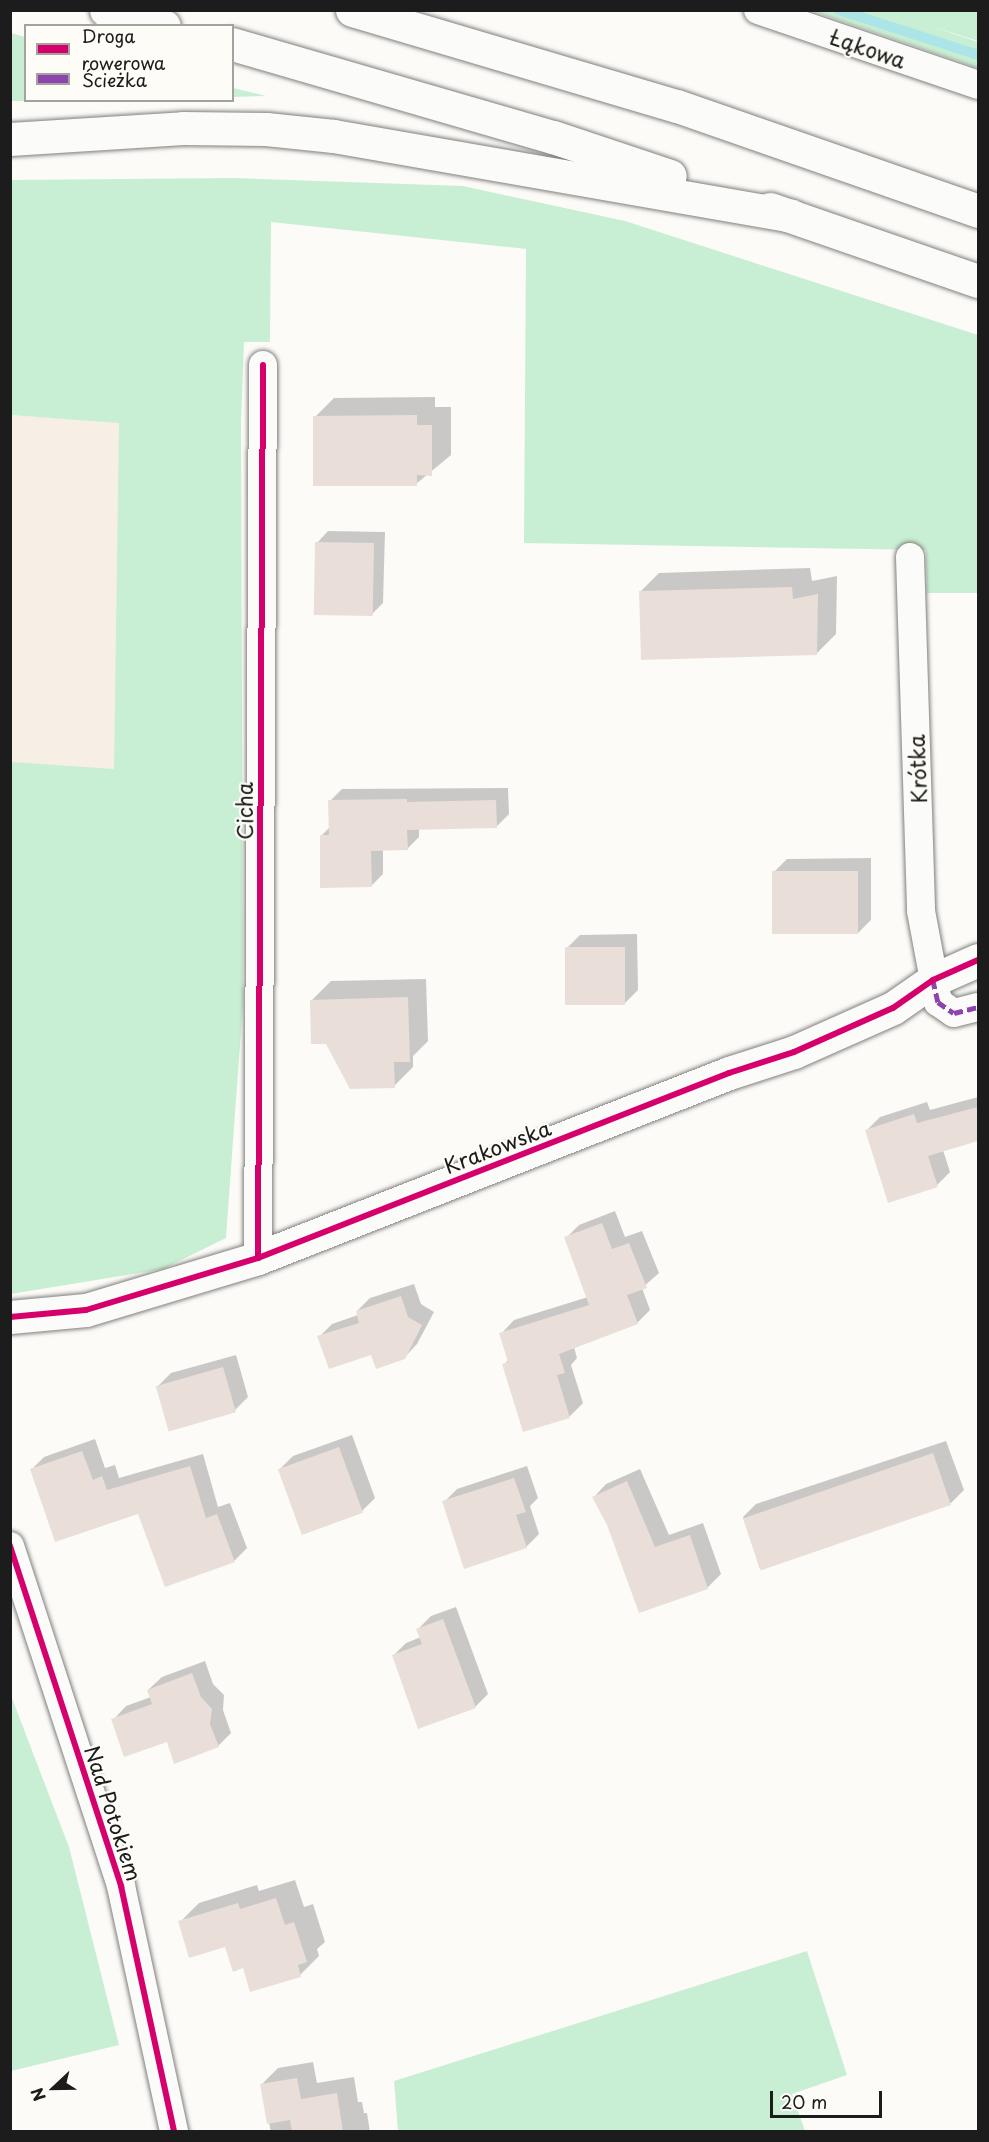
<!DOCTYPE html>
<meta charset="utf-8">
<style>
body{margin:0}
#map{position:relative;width:989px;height:2142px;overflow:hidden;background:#fcfbf8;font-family:"Playpen Sans",sans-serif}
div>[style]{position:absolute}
.built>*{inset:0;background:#f7eee6}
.green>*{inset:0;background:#c8efd3}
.shadow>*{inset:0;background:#0003}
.stream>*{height:10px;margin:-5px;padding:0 5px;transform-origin:5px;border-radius:5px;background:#ace5e8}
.building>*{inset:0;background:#e9dfd8;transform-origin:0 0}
.roads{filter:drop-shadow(0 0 2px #81807f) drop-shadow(0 0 2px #81807f)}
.street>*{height:28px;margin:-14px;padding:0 14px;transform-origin:14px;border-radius:14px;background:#fbfbf9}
.secondary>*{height:33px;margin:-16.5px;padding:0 16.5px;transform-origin:16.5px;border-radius:16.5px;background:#fbfbf9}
.highway>*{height:33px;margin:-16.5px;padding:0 16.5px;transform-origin:16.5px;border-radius:16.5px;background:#fbfbf9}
.quiet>*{height:4.5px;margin-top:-2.25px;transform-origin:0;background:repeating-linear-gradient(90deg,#8e44ad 0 9px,transparent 0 13.5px)}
.cycleway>*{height:6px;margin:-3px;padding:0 3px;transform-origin:3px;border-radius:3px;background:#d6006c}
span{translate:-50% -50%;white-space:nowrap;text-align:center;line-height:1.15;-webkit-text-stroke:4.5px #fdfcf7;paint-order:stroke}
.street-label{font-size:21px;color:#1c1c1c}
.frame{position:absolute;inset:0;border:12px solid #1c1c1c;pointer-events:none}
.legend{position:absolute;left:24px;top:24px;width:210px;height:78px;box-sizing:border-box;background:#fdfcf7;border:2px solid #a3a29f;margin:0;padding:8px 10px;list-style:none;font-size:18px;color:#1c1c1c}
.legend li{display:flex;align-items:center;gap:12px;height:30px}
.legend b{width:30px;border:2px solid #a3a29f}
.north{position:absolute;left:24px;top:2058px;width:60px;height:60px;-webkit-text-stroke:4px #fdfcf7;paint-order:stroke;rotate:248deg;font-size:16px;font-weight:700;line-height:24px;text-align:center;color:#1c1c1c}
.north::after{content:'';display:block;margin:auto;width:21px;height:27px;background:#1c1c1c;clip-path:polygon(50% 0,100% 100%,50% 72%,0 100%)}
.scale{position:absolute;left:770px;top:2091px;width:112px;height:27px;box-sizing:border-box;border:3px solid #1c1c1c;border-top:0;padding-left:8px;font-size:18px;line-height:21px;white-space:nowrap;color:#1c1c1c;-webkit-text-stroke:4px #fdfcf7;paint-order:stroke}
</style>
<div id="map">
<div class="built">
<i style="clip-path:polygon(10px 415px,119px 422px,243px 1003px,11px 995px)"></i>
</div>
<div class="green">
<i style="clip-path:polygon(812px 11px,978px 11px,978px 41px,931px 26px,978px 42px,978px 68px)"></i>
<i style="clip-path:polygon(11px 33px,25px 37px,26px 100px,37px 101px,11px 101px)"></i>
<i style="clip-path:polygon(233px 88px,266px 96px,233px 97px)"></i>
<i style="clip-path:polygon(236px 178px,463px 186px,625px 221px,978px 335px,978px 593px,927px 593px,926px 550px,524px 543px,526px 249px,271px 222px,270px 342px,244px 342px,241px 424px,243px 1003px,226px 1238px,163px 1269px,11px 1294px,11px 762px,114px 769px,119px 423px,11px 415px,11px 180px)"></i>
<i style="clip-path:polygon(10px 1693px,69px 1847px,119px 2045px,11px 2071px)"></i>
<i style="clip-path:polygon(807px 1951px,847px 2075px,792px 2094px,805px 2131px,398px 2131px,394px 2081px)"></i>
</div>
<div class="shadow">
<i style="clip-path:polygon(435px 397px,435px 407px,451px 407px,451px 455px,416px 484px,315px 417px,334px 398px)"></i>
<i style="clip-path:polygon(328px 531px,385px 532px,383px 603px,372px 614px,317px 543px)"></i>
<i style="clip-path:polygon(810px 568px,812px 581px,837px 576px,836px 634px,817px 653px,640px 592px,659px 573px)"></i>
<i style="clip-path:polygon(508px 788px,509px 814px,497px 826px,419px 829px,419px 837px,407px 849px,383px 849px,383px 874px,371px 886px,321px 836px,330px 827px,330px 801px,342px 789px)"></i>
<i style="clip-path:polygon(871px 858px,871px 920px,858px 933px,774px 872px,787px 859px)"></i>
<i style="clip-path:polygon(637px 934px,638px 990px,625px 1003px,567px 948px,580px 935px)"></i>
<i style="clip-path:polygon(426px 979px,428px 1041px,413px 1056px,413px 1067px,394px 1086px,327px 1042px,312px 1000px,331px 981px)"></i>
<i style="clip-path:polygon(978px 1097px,978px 1140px,943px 1150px,950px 1172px,937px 1185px,867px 1130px,880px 1117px,927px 1102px,930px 1110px)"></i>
<i style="clip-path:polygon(615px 1211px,625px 1237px,642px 1231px,659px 1273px,642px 1288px,650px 1310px,637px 1323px,574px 1347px,577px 1358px,571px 1365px,583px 1403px,570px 1416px,524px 1431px,504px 1365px,508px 1360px,501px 1334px,514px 1320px,588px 1297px,566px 1238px,579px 1225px)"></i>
<i style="clip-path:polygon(414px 1284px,421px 1304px,434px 1312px,417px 1344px,404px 1358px,372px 1353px,319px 1337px,332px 1324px,358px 1315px,357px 1311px,370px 1298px)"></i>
<i style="clip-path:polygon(236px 1355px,248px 1397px,235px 1410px,158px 1386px,171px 1373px)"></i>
<i style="clip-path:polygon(352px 1435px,375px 1498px,362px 1511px,280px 1469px,293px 1456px)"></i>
<i style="clip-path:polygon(95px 1439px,105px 1468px,115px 1465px,119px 1478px,203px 1454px,218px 1507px,230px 1503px,247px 1548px,234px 1561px,139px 1512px,32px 1469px,44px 1457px)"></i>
<i style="clip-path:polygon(946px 1441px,964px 1490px,951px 1503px,760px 1569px,743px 1517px,756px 1504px)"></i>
<i style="clip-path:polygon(527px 1466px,538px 1498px,530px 1506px,539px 1534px,526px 1547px,444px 1502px,457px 1489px)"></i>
<i style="clip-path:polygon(640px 1469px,669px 1535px,703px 1523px,721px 1574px,708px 1587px,639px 1611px,609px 1524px,594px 1497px,606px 1484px)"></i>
<i style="clip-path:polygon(456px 1607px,488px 1694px,475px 1707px,393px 1656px,406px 1643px,421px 1637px,418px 1629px,431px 1616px)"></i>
<i style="clip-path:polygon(205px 1661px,213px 1684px,224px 1695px,223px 1710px,231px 1733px,218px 1746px,168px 1740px,113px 1720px,126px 1706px,151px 1697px,148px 1690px,162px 1677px)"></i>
<i style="clip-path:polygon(295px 1880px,304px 1907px,313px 1904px,325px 1942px,317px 1949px,319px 1956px,300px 1975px,244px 1966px,226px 1945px,180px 1922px,199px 1903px,257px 1885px,259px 1891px)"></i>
<i style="clip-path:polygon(313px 2062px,317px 2083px,354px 2077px,358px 2102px,362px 2102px,364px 2113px,367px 2113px,370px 2132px,271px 2132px,261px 2085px,278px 2068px)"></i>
</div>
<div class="stream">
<i style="left:839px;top:10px;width:146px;rotate:17.9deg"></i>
</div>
<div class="building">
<i style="clip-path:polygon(417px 415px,417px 425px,432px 425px,432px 476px,417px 475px,417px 486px,313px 486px,313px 416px)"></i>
<i style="left:315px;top:542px;width:59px;height:73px;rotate:1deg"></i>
<i style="clip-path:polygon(792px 587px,793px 599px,818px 594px,817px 655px,641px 660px,639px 591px)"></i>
<i style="clip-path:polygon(407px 799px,407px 802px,496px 800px,497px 828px,407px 830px,408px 850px,371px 851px,372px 887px,320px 888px,320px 835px,329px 835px,328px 800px)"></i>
<i style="left:858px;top:871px;width:63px;height:86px;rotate:90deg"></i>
<i style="left:565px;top:947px;width:60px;height:58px"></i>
<i style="clip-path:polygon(408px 997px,410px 1062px,394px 1062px,395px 1088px,350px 1089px,326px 1044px,311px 1044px,310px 1000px)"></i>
<i style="clip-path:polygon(978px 1107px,978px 1141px,928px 1156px,938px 1187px,888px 1203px,865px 1130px,914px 1114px,917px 1123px)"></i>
<i style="clip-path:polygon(602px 1223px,612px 1249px,629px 1243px,647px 1288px,627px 1295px,638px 1324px,559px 1354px,565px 1373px,557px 1375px,570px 1418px,523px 1432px,502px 1364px,508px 1362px,499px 1333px,589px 1305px,564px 1237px)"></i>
<i style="clip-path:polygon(401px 1296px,408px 1317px,422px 1325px,405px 1359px,376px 1369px,371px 1355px,329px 1369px,317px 1336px,359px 1323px,356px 1311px)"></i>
<i style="left:223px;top:1367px;width:47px;height:70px;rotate:74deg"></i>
<i style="left:339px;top:1447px;width:70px;height:65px;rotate:70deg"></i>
<i style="clip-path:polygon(82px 1451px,93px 1480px,102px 1476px,107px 1490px,190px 1466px,206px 1518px,217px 1514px,235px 1562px,165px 1587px,138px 1514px,55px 1542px,30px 1469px)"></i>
<i style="left:933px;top:1453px;width:55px;height:201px;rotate:71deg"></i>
<i style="clip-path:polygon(514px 1478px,526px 1512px,516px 1515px,527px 1548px,464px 1569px,442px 1501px)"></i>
<i style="clip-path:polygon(627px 1481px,655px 1547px,690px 1535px,708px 1589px,639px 1613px,607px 1525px,592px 1497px)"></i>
<i style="clip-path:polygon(443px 1619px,476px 1708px,418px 1729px,392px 1655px,422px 1644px,416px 1629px)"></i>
<i style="clip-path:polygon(192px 1673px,201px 1697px,212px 1709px,210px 1724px,219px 1747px,174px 1764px,167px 1742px,124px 1757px,111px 1719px,152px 1704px,147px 1690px)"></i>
<i style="clip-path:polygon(276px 1898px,285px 1925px,294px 1922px,307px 1962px,298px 1965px,301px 1977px,250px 1992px,243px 1968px,233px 1972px,225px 1947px,189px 1958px,178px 1921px,238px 1903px,240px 1909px)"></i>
<i style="clip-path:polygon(297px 2078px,301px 2099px,337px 2093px,343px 2132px,292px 2132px,290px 2120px,267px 2124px,260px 2084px)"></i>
</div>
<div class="roads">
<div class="street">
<i style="left:758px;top:10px;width:232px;rotate:18.8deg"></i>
<i style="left:910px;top:557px;width:354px;rotate:88.2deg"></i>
<i style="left:921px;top:911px;width:93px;rotate:79.4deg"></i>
<i style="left:938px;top:1002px;width:19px;rotate:35deg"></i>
<i style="left:954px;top:1013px;width:25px;rotate:-14deg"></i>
<i style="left:258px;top:1258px;width:893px;rotate:-89.68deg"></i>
<i style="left:10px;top:1546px;width:358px;rotate:71.9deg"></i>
<i style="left:121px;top:1886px;width:252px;rotate:77.8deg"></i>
</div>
<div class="secondary">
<i style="left:10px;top:1317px;width:76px;rotate:-5.3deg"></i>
<i style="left:86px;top:1310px;width:180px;rotate:-16.8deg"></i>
<i style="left:258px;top:1258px;width:506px;rotate:-21.44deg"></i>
<i style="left:729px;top:1073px;width:68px;rotate:-17.9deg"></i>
<i style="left:794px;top:1052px;width:108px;rotate:-24deg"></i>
<i style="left:893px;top:1008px;width:49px;rotate:-35deg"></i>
<i style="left:933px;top:980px;width:49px;rotate:-24deg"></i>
</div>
<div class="highway">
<i style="left:106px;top:10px;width:60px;rotate:15.4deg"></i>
<i style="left:352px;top:10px;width:339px;rotate:16.5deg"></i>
<i style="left:677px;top:106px;width:319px;rotate:19.2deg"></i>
<i style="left:232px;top:44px;width:334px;rotate:16.2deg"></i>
<i style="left:553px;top:137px;width:123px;rotate:18.4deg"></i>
<i style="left:10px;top:139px;width:173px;rotate:-3.6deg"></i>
<i style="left:183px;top:128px;width:83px;rotate:0.7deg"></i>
<i style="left:266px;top:129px;width:68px;rotate:5.9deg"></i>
<i style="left:334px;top:136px;width:464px;rotate:9.9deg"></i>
<i style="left:770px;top:209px;width:220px;rotate:19.1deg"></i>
</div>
</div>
<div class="quiet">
<i style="left:933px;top:980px;width:23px;rotate:77deg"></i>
<i style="left:938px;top:1002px;width:19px;rotate:35deg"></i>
<i style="left:954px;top:1013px;width:25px;rotate:-14deg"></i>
</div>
<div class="cycleway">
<i style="left:258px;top:1258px;width:893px;rotate:-89.68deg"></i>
<i style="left:10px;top:1317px;width:76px;rotate:-5.3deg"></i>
<i style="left:86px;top:1310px;width:180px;rotate:-16.8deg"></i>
<i style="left:258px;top:1258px;width:506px;rotate:-21.44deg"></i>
<i style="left:729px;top:1073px;width:68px;rotate:-17.9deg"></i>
<i style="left:794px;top:1052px;width:108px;rotate:-24deg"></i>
<i style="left:893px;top:1008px;width:49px;rotate:-35deg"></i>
<i style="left:933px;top:980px;width:49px;rotate:-24deg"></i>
<i style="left:10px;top:1546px;width:358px;rotate:71.9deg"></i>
<i style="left:121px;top:1886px;width:252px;rotate:77.8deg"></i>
</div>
<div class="street-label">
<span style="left:868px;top:48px;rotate:19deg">Łąkowa</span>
<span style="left:917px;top:769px;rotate:-92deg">Krótka</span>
<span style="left:244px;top:811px;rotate:-90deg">Cicha</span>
<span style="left:497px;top:1146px;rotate:-21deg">Krakowska</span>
<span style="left:114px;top:1813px;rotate:72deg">Nad Potokiem</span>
</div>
<div class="frame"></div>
<ul class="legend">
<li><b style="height:8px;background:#d6006c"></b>Droga rowerowa</li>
<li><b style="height:8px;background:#8e44ad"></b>Ścieżka</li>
</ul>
<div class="north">N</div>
<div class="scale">20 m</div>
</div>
